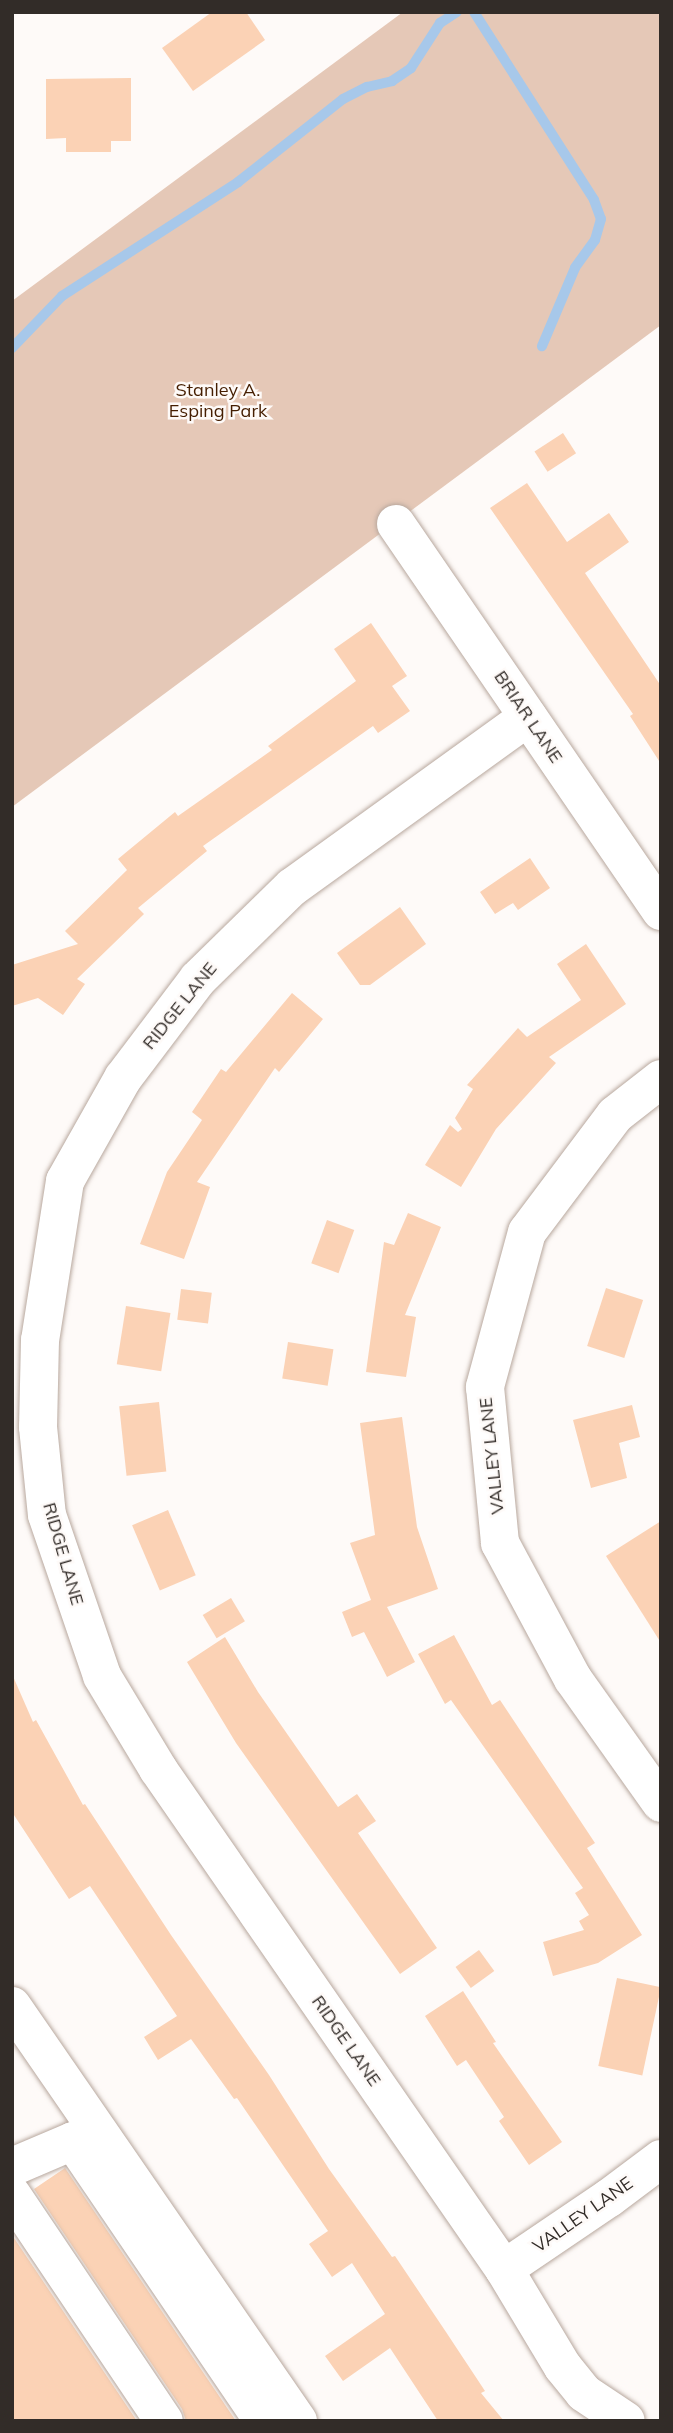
<!DOCTYPE html>
<style>
body{margin:0}
#map{position:relative;width:673px;height:2433px;overflow:hidden;background:#fefaf8;font-family:Mulish,sans-serif}
div>[style]{position:absolute}
.green>*{inset:0;background:#e5c8b7}
.stream>*{height:10px;margin:-5px;padding:0 5px;transform-origin:5px;border-radius:5px;background:#a7c8ea}
.building>*{inset:0;background:#fbd2b5;transform-origin:0 0}
.roads{filter:drop-shadow(0 0 2px #b8a89e) drop-shadow(0 0 2px #b8a89e)}
.minor>*{height:38px;margin:-19px;padding:0 19px;transform-origin:19px;border-radius:19px;background:#fff}
span{translate:-50% -50%;white-space:nowrap;text-align:center;line-height:1.15;-webkit-text-stroke:5px #fefaf8;paint-order:stroke}
.park-label{font-size:18px;color:#451e01}
.street-label{font-size:18px;color:#322c28}
.frame{position:absolute;inset:0;border:14px solid #322c28;pointer-events:none}
</style>
<div id="map">
<div class="green">
<i style="clip-path:polygon(403px 12px,661px 12px,661px 325px,12px 807px,12px 301px)"></i>
</div>
<div class="stream">
<i style="left:474px;top:12px;width:223px;rotate:57.4deg"></i>
<i style="left:594px;top:200px;width:20px;rotate:70deg"></i>
<i style="left:601px;top:219px;width:22px;rotate:106deg"></i>
<i style="left:595px;top:240px;width:34px;rotate:126deg"></i>
<i style="left:575px;top:268px;width:85px;rotate:112.9deg"></i>
<i style="left:12px;top:348px;width:72px;rotate:-46.1deg"></i>
<i style="left:62px;top:296px;width:210px;rotate:-32.9deg"></i>
<i style="left:238px;top:182px;width:134px;rotate:-38.3deg"></i>
<i style="left:343px;top:99px;width:27px;rotate:-27deg"></i>
<i style="left:367px;top:87px;width:26px;rotate:-13deg"></i>
<i style="left:392px;top:81px;width:23px;rotate:-34deg"></i>
<i style="left:411px;top:68px;width:54px;rotate:-57.2deg"></i>
<i style="left:440px;top:23px;width:20px;rotate:-33deg"></i>
</div>
<div class="building">
<i style="clip-path:polygon(212px 12px,246px 12px,265px 40px,193px 91px,162px 48px)"></i>
<i style="clip-path:polygon(131px 78px,131px 141px,111px 141px,111px 152px,66px 152px,66px 138px,46px 139px,46px 79px)"></i>
<i style="left:563px;top:433px;width:24px;height:34px;rotate:57deg"></i>
<i style="clip-path:polygon(527px 483px,567px 542px,609px 513px,629px 542px,585px 573px,661px 686px,661px 764px,630px 716px,633px 714px,490px 508px)"></i>
<i style="clip-path:polygon(371px 623px,407px 676px,392px 686px,410px 711px,378px 733px,373px 726px,203px 846px,207px 851px,138px 908px,144px 914px,77px 979px,85px 984px,63px 1015px,38px 998px,12px 1006px,12px 965px,78px 944px,65px 931px,127px 870px,118px 859px,175px 812px,178px 816px,272px 750px,268px 746px,356px 681px,334px 649px)"></i>
<i style="clip-path:polygon(530px 858px,550px 888px,518px 910px,513px 903px,495px 914px,480px 892px)"></i>
<i style="clip-path:polygon(400px 907px,426px 944px,370px 985px,360px 985px,337px 953px)"></i>
<i style="clip-path:polygon(586px 944px,626px 1004px,549px 1057px,556px 1063px,496px 1129px,461px 1187px,425px 1165px,450px 1125px,458px 1132px,462px 1129px,455px 1118px,473px 1089px,467px 1085px,518px 1028px,527px 1037px,581px 1000px,557px 964px)"></i>
<i style="clip-path:polygon(292px 993px,323px 1019px,279px 1072px,275px 1068px,197px 1182px,210px 1187px,184px 1259px,140px 1244px,167px 1172px,202px 1120px,192px 1112px,221px 1069px,226px 1072px)"></i>
<i style="clip-path:polygon(408px 1213px,441px 1227px,405px 1315px,416px 1317px,406px 1377px,366px 1372px,384px 1242px,394px 1245px)"></i>
<i style="left:327px;top:1220px;width:29px;height:46px;rotate:20deg"></i>
<i style="left:606px;top:1288px;width:39px;height:61px;rotate:18deg"></i>
<i style="left:181px;top:1289px;width:31px;height:31px;rotate:7deg"></i>
<i style="left:126px;top:1306px;width:45px;height:59px;rotate:9deg"></i>
<i style="left:288px;top:1342px;width:46px;height:37px;rotate:9deg"></i>
<i style="left:159px;top:1402px;width:70px;height:40px;rotate:84deg"></i>
<i style="clip-path:polygon(632px 1405px,640px 1437px,619px 1443px,627px 1478px,591px 1488px,573px 1420px)"></i>
<i style="clip-path:polygon(402px 1417px,417px 1527px,438px 1589px,387px 1607px,415px 1662px,387px 1677px,364px 1632px,352px 1637px,342px 1612px,371px 1600px,350px 1543px,375px 1535px,360px 1423px)"></i>
<i style="left:168px;top:1510px;width:71px;height:39px;rotate:67deg"></i>
<i style="clip-path:polygon(661px 1521px,661px 1643px,606px 1556px)"></i>
<i style="left:231px;top:1598px;width:27px;height:33px;rotate:59deg"></i>
<i style="clip-path:polygon(454px 1635px,492px 1705px,500px 1700px,595px 1843px,587px 1848px,642px 1935px,598px 1963px,553px 1976px,543px 1942px,584px 1930px,579px 1921px,589px 1915px,575px 1893px,583px 1888px,451px 1700px,445px 1704px,418px 1654px)"></i>
<i style="clip-path:polygon(225px 1637px,258px 1692px,338px 1807px,357px 1794px,376px 1821px,358px 1833px,437px 1948px,400px 1974px,236px 1743px,187px 1662px)"></i>
<i style="clip-path:polygon(12px 1674px,33px 1722px,36px 1720px,83px 1805px,85px 1804px,171px 1935px,269px 2075px,329px 2169px,392px 2257px,395px 2256px,446px 2332px,485px 2391px,481px 2393px,504px 2421px,438px 2421px,390px 2348px,343px 2381px,325px 2356px,385px 2314px,352px 2263px,332px 2277px,309px 2244px,328px 2231px,237px 2098px,234px 2099px,191px 2039px,158px 2060px,144px 2037px,177px 2016px,90px 1886px,69px 1899px,12px 1812px)"></i>
<i style="left:479px;top:1950px;width:26px;height:29px;rotate:54deg"></i>
<i style="left:617px;top:1978px;width:45px;height:90px;rotate:12deg"></i>
<i style="clip-path:polygon(463px 1991px,496px 2042px,493px 2043px,562px 2142px,529px 2165px,499px 2121px,504px 2117px,466px 2060px,457px 2066px,425px 2016px)"></i>
<i style="clip-path:polygon(65px 2168px,236px 2421px,186px 2421px,182px 2409px,34px 2189px)"></i>
<i style="clip-path:polygon(12px 2235px,137px 2421px,12px 2421px)"></i>
</div>
<div class="roads">
<div class="minor">
<i style="left:396px;top:524px;width:469px;rotate:55.6deg"></i>
<i style="left:528px;top:717px;width:291px;rotate:144.2deg"></i>
<i style="left:292px;top:887px;width:132px;rotate:135.6deg"></i>
<i style="left:198px;top:979px;width:124px;rotate:127.1deg"></i>
<i style="left:123px;top:1078px;width:118px;rotate:119.4deg"></i>
<i style="left:65px;top:1181px;width:161px;rotate:98.9deg"></i>
<i style="left:40px;top:1340px;width:87px;rotate:91.3deg"></i>
<i style="left:38px;top:1427px;width:88px;rotate:84.2deg"></i>
<i style="left:47px;top:1515px;width:170px;rotate:71.1deg"></i>
<i style="left:102px;top:1676px;width:109px;rotate:58.9deg"></i>
<i style="left:158px;top:1769px;width:608px;rotate:55.32deg"></i>
<i style="left:504px;top:2269px;width:114px;rotate:59deg"></i>
<i style="left:563px;top:2367px;width:33px;rotate:51deg"></i>
<i style="left:584px;top:2393px;width:50px;rotate:33.7deg"></i>
<i style="left:661px;top:1079px;width:58px;rotate:142deg"></i>
<i style="left:615px;top:1115px;width:146px;rotate:126.9deg"></i>
<i style="left:527px;top:1232px;width:161px;rotate:105.2deg"></i>
<i style="left:485px;top:1387px;width:157px;rotate:84.5deg"></i>
<i style="left:500px;top:1543px;width:154px;rotate:61.8deg"></i>
<i style="left:573px;top:1679px;width:152px;rotate:54.6deg"></i>
<i style="left:12px;top:2006px;width:504px;rotate:55.43deg"></i>
<i style="left:12px;top:2167px;width:66px;rotate:-23.1deg"></i>
<i style="left:73px;top:2141px;width:338px;rotate:55.8deg"></i>
<i style="left:12px;top:2195px;width:272px;rotate:56.1deg"></i>
<i style="left:504px;top:2269px;width:127px;rotate:-34.1deg"></i>
<i style="left:609px;top:2198px;width:65px;rotate:-36.9deg"></i>
</div>
</div>
<div class="park-label">
<span style="left:218px;top:401px">Stanley A.<br>Esping Park</span>
</div>
<div class="street-label">
<span style="left:528px;top:717px;rotate:56deg">BRIAR LANE</span>
<span style="left:180px;top:1006px;rotate:-51deg">RIDGE LANE</span>
<span style="left:492px;top:1456px;rotate:-96deg">VALLEY LANE</span>
<span style="left:63px;top:1554px;rotate:74deg">RIDGE LANE</span>
<span style="left:346px;top:2041px;rotate:55deg">RIDGE LANE</span>
<span style="left:583px;top:2215px;rotate:-35deg">VALLEY LANE</span>
</div>
<div class="frame"></div>
</div>
